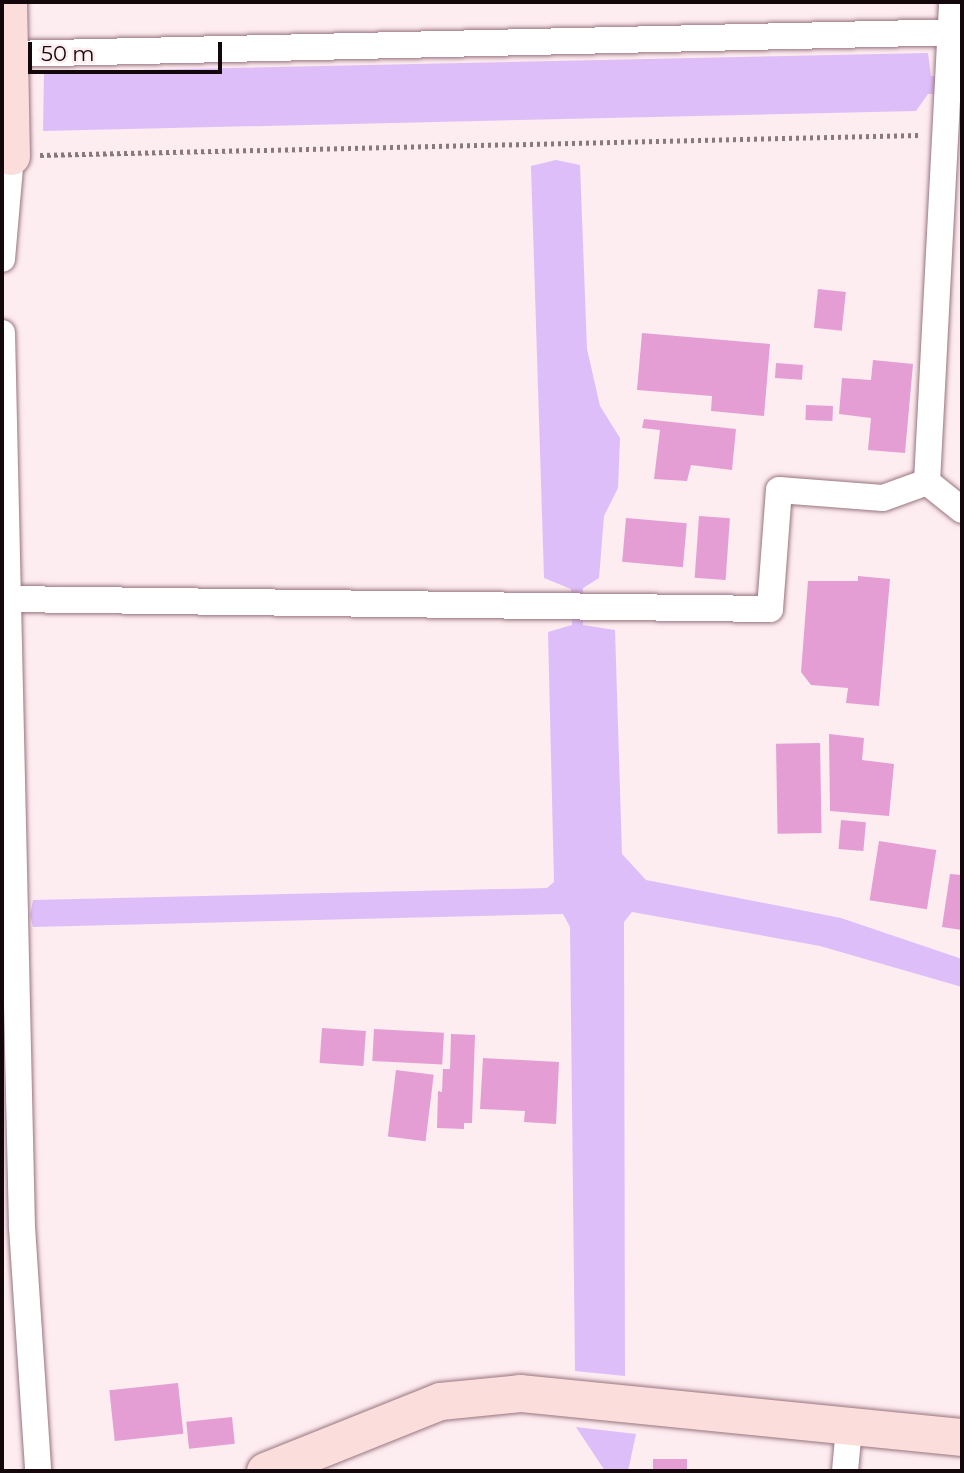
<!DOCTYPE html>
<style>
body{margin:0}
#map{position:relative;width:964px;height:1473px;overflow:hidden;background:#fdecf0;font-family:Montserrat,sans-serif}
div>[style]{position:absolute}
.water>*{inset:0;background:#debef9}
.building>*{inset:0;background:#e49ed4;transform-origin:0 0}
.path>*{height:4.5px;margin-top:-2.25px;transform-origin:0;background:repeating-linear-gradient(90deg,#88797d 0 3.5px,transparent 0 7px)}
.roads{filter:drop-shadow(0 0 2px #99747e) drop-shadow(0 0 2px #99747e)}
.street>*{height:26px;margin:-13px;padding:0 13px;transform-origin:13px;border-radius:13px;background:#fff}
.secondary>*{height:37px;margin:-18.5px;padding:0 18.5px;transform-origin:18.5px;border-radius:18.5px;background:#fbdedb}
span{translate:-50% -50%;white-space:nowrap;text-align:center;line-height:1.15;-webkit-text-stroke:5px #fdecf0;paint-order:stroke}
.frame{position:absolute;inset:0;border:4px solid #14070b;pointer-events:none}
.scale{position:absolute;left:28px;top:42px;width:194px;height:32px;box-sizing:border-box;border:4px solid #14070b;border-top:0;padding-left:9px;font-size:21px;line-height:24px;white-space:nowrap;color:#14070b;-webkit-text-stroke:5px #fdecf0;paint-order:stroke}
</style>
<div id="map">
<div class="water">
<i style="clip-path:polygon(928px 53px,931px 76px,962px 79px,962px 94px,928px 94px,916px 111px,43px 131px,44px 72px)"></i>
<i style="clip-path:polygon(556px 160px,580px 165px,587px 349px,600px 406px,620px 438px,618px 488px,604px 516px,599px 578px,583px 588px,583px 625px,615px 630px,622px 854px,646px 880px,841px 918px,962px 959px,962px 987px,820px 946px,632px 912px,624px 922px,625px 1376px,575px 1371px,570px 927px,563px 914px,33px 927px,30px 915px,33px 900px,547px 888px,554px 882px,548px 632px,572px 625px,571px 589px,544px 578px,531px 166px)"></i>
<i style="clip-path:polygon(576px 1427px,636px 1434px,628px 1471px,605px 1471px)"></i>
</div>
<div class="building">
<i style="left:818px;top:289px;width:28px;height:39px;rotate:6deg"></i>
<i style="clip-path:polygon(642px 333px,770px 344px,764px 416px,711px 411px,712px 396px,637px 390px)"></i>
<i style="clip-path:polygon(873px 360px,913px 364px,905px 453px,868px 450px,871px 418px,839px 414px,842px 378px,871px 380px)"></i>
<i style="left:776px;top:363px;width:27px;height:15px;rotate:4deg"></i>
<i style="left:806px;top:405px;width:27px;height:15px;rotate:2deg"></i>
<i style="clip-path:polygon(644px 419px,736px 429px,732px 470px,691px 465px,687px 481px,654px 479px,660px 430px,642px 428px)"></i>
<i style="left:699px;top:516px;width:31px;height:62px;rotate:4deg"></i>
<i style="left:626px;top:518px;width:61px;height:44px;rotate:5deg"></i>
<i style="clip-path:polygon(858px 576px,890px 579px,879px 706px,846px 703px,848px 688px,811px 685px,801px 672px,808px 581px,858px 581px)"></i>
<i style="clip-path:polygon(829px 734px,864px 738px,862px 760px,894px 764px,889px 816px,830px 811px)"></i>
<i style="left:820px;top:743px;width:90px;height:44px;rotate:89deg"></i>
<i style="left:841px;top:820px;width:25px;height:29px;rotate:5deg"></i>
<i style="left:879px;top:841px;width:58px;height:60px;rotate:9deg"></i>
<i style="clip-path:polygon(950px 874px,962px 875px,962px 930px,942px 927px)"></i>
<i style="left:322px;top:1028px;width:44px;height:35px;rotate:4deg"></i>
<i style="left:374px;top:1029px;width:70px;height:32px;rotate:3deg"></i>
<i style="clip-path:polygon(451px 1034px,475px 1035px,472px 1123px,464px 1123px,464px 1129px,437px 1128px,438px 1091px,442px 1092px,443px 1069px,450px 1069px)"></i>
<i style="clip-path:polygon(483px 1058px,559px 1062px,556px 1124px,524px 1122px,525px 1111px,480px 1109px)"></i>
<i style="left:396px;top:1070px;width:38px;height:67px;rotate:7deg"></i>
<i style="left:178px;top:1383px;width:51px;height:69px;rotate:84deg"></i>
<i style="left:232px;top:1417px;width:27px;height:46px;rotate:84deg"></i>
<i style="left:653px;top:1459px;width:34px;height:12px"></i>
</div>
<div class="path">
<i style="left:40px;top:155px;width:880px;rotate:-1.3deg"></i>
</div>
<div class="roads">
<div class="street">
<i style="left:9px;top:54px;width:953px;rotate:-1.32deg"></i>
<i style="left:2px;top:259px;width:103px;rotate:-85deg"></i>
<i style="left:2px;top:333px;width:894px;rotate:88.72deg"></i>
<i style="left:22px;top:1227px;width:245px;rotate:86.2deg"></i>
<i style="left:927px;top:482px;width:481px;rotate:-87deg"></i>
<i style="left:927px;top:482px;width:45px;rotate:38.7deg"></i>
<i style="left:7px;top:599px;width:763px;rotate:0.75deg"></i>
<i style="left:770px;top:609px;width:119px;rotate:-85.7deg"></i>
<i style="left:779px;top:490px;width:104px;rotate:4.4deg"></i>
<i style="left:883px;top:498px;width:47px;rotate:-20deg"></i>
<i style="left:845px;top:1471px;width:43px;rotate:-84.7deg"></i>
</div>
<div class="secondary">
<i style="left:8px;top:2px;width:154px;rotate:88.9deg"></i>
<i style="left:265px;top:1471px;width:188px;rotate:-21.8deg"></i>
<i style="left:440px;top:1401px;width:80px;rotate:-5.7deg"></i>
<i style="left:520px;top:1393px;width:444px;rotate:5.7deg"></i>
</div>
</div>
<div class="frame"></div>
<div class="scale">50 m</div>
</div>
